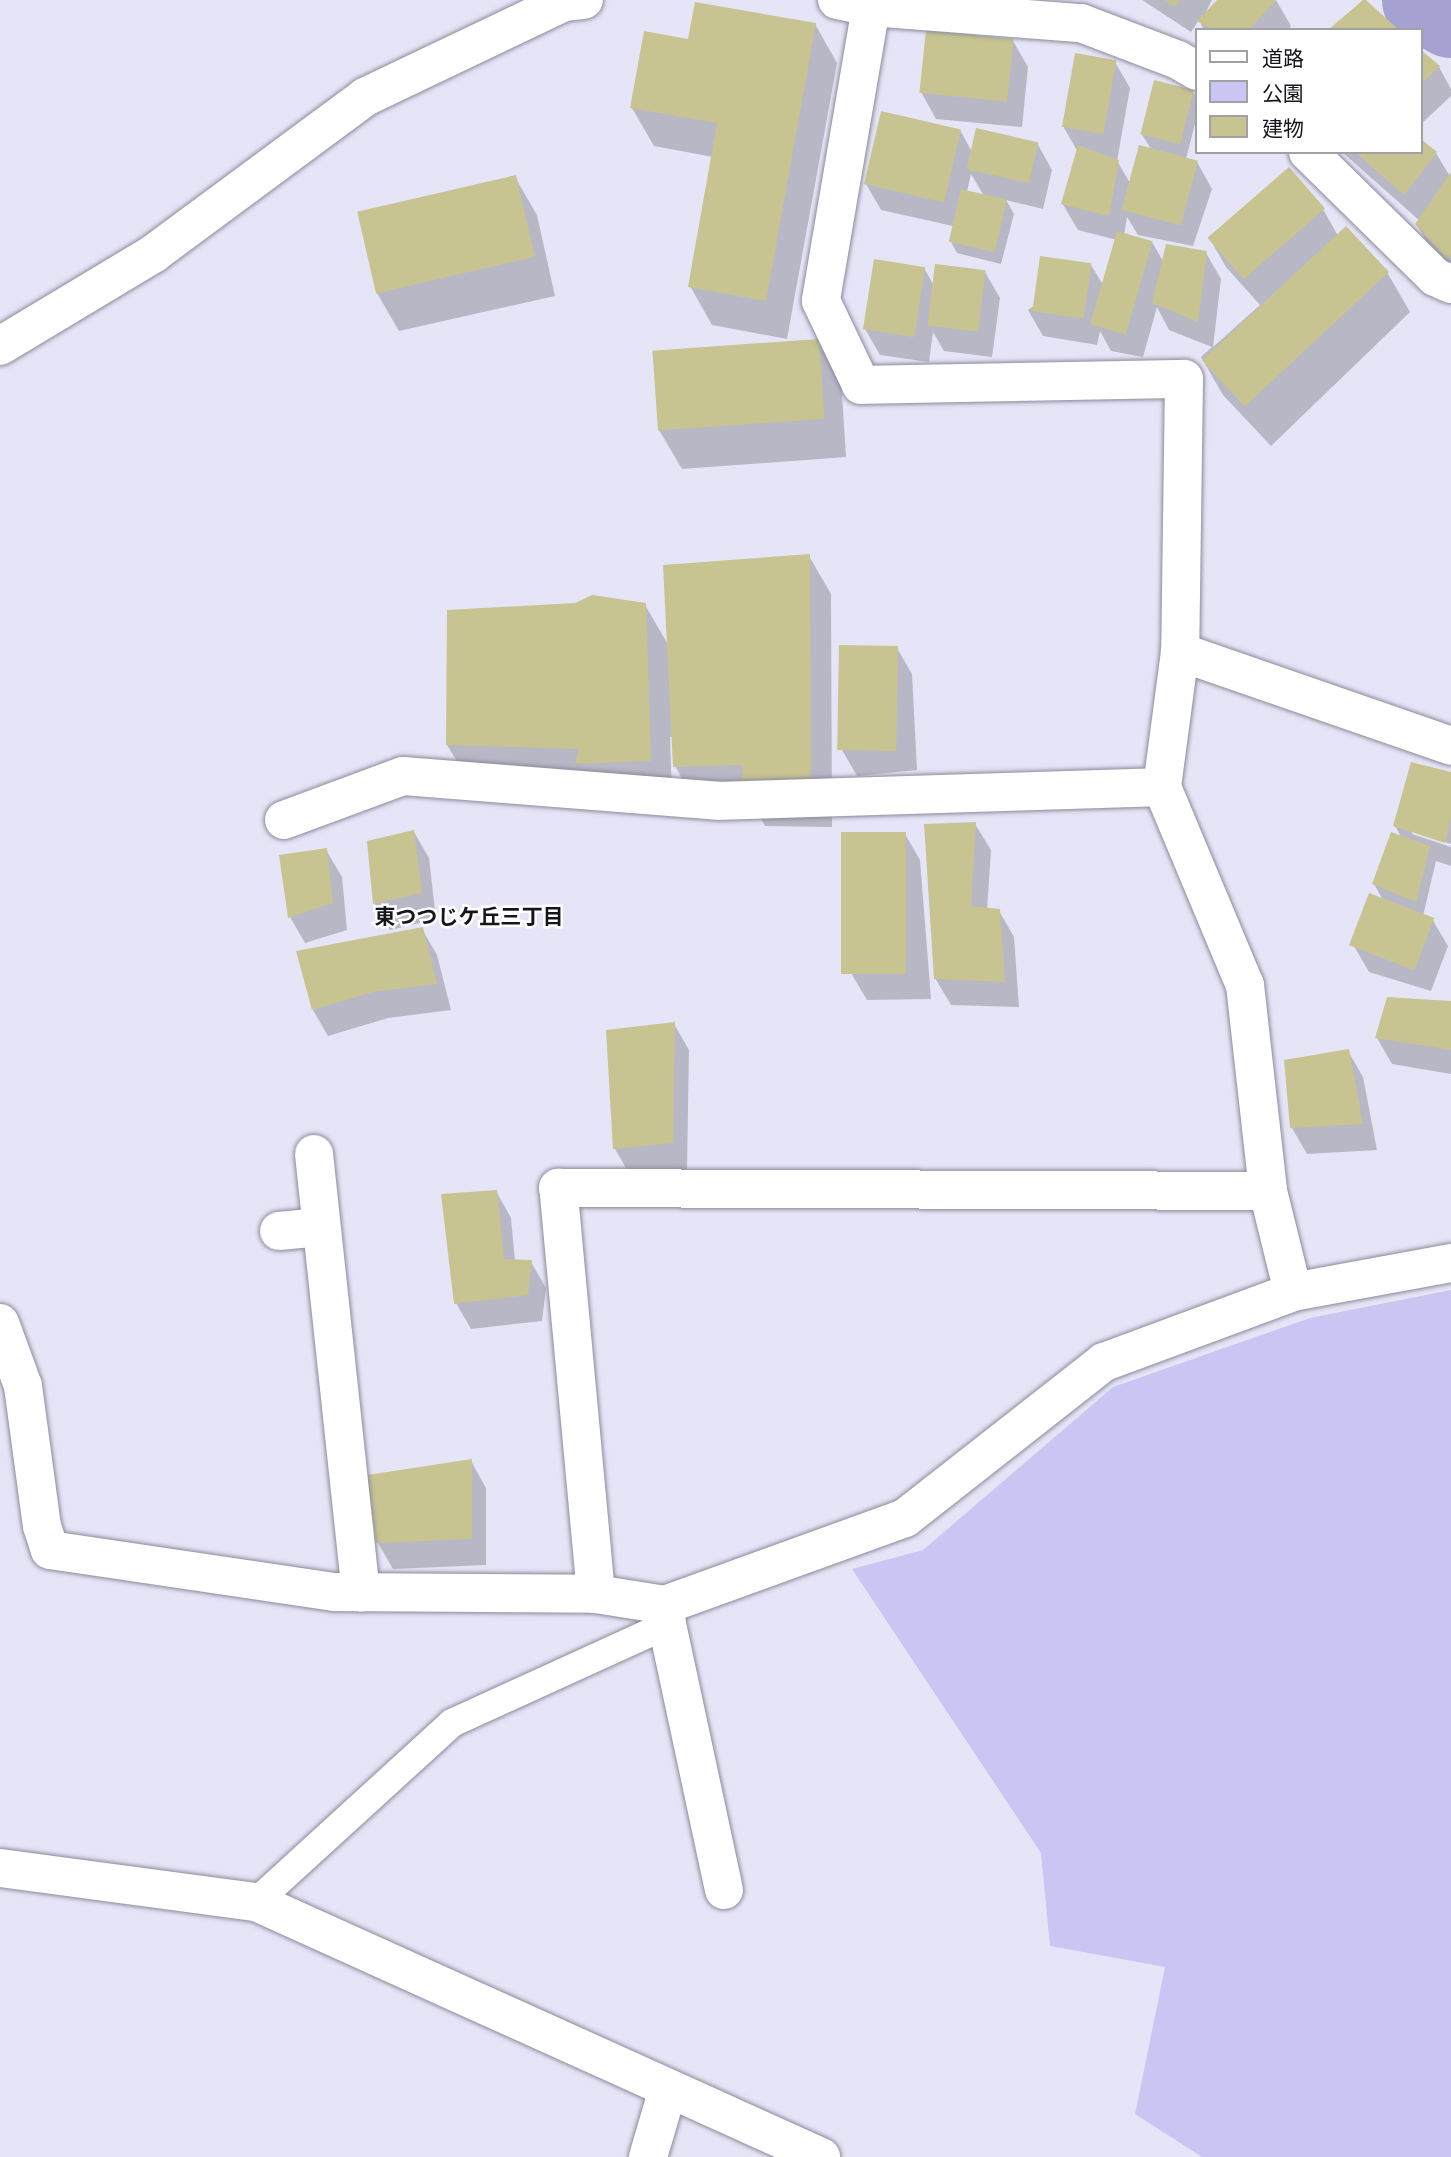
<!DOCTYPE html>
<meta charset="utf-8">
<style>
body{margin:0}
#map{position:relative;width:1451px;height:2157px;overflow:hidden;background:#e6e5f7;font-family:"Noto Sans","Noto Sans JP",sans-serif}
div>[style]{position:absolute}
.green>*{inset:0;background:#cac6f4}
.shadow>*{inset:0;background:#0003}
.river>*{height:88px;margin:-44px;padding:0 44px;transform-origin:44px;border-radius:44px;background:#a5a1d1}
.building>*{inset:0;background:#c7c491;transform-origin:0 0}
.roads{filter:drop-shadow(0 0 2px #8b8a9a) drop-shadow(0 0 2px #8b8a9a)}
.lane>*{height:28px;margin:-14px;padding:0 14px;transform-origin:14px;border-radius:14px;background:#fff}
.street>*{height:38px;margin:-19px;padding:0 19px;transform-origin:19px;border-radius:19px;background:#fff}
span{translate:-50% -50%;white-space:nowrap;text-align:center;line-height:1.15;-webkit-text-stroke:5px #fff;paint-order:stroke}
.neighbourhood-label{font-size:21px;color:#15151b;font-weight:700}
.legend{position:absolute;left:1195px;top:28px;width:228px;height:126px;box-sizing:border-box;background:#fff;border:2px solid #a1a1a4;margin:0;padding:9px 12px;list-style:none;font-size:21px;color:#15151b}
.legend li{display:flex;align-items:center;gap:14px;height:35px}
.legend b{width:35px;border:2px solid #a1a1a4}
</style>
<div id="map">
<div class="green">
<i style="clip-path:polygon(1451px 1290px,1451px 2157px,1202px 2157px,1135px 2114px,1165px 1967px,1050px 1946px,1041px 1853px,852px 1569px,923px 1550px,1113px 1387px,1310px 1318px)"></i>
</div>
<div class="shadow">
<i style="clip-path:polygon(1142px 0,1212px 0,1203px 18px,1219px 0,1276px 0,1291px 26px,1288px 30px,1204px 30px,1199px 20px,1191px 32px)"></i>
<i style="clip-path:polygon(815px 24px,837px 63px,787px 339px,712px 325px,690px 286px,713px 157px,654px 146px,632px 108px,689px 42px)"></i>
<i style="clip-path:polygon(1013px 41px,1028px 67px,1022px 127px,936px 119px,921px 92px)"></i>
<i style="clip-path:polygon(1421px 52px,1439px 67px,1451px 89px,1451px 96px,1421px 124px)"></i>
<i style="clip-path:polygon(1115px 62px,1130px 88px,1117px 161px,1130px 183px,1151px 149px,1141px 133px,1193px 92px,1197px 99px,1197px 116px,1186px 159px,1197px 162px,1212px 189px,1193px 246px,1138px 235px,1127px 217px,1124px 235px,1152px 242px,1164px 263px,1206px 253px,1221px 279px,1213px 347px,1260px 305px,1226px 267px,1211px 241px,1323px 209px,1338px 236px,1346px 229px,1388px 274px,1410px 312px,1271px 446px,1223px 395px,1201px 357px,1212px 347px,1169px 330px,1157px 307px,1143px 357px,1111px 351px,1100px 331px,1097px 345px,1043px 336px,1028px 310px,1091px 265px,1105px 288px,1117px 240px,1078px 230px,1062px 203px,1078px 152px,1063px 126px)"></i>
<i style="clip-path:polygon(evenodd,960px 130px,972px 152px,1037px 143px,1052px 170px,1043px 209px,1006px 200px,1014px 214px,1001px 264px,957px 253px,950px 240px,953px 226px,881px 210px,866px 184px,960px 130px,971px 174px,984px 196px,967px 192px,971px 174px)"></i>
<i style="clip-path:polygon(1342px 152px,1436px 153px,1451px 178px,1451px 271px,1432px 251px,1417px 225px,1420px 221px)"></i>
<i style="clip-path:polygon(515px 177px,537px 215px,555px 296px,399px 331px,377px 293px)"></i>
<i style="clip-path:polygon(924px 268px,934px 286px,985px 272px,1000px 298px,992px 357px,944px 351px,933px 332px,929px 362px,880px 355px,865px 329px)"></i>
<i style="clip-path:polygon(818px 341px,841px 379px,846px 457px,682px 469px,659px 430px)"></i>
<i style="clip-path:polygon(809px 556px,831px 594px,832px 827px,765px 826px,752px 803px,697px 805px,675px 766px,673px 737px,670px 737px,672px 799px,470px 783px,447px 745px,645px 605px,669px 646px)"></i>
<i style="clip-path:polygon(841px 647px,897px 648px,912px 674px,917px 770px,857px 776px,842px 750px)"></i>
<i style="clip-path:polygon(1451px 774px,1451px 844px,1412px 831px,1412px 834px,1451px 847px,1451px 866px,1436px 861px,1423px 916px,1432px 919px,1448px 946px,1431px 991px,1369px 972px,1354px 946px,1383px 900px,1374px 884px,1402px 838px,1395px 826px)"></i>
<i style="clip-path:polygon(975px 824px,991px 850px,987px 910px,999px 911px,1014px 937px,1019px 1007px,951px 1005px,935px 978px)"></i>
<i style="clip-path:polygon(414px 832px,429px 858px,436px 919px,390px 930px,375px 904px,369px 842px)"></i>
<i style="clip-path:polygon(905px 834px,920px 860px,931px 999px,867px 1000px,851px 973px)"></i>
<i style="clip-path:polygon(326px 850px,342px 877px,347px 930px,305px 943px,290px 917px)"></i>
<i style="clip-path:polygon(422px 929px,437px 955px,451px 1010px,388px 1018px,328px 1036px,313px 1010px)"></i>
<i style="clip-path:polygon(1451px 1003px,1451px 1074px,1392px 1064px,1377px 1038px)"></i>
<i style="clip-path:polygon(674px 1024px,689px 1050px,687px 1169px,630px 1175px,615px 1149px,607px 1031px)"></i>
<i style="clip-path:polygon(1348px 1051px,1363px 1077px,1377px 1150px,1307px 1154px,1292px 1128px)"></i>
<i style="clip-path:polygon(496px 1191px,511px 1218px,515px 1261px,531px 1262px,546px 1288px,542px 1321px,471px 1329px,456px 1303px)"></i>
<i style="clip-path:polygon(471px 1461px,486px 1488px,486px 1565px,393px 1569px,378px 1543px)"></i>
</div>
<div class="river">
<i style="left:1426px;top:0;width:29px;rotate:29deg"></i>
</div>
<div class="building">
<i style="clip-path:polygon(1165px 0,1180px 0,1175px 7px)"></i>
<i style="clip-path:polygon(1217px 0,1276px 0,1249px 30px,1213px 30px,1197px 21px)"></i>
<i style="clip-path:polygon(1363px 0,1366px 0,1399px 30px,1328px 30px)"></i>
<i style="clip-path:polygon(695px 2px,816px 23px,766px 301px,688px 287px,717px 123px,630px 108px,644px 31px,688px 39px)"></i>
<i style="left:926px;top:30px;width:88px;height:63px;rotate:6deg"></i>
<i style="clip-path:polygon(1421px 50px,1440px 66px,1421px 84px)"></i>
<i style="left:1075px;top:53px;width:42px;height:75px;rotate:10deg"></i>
<i style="left:1154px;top:80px;width:41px;height:56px;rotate:14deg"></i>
<i style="left:881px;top:111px;width:82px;height:75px;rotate:13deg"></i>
<i style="left:976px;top:128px;width:64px;height:42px;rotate:13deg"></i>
<i style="clip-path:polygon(1421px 139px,1437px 152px,1404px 195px,1355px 152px,1421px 152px)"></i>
<i style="clip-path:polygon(1078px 145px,1119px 160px,1109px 216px,1061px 204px)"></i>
<i style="left:1139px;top:145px;width:61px;height:67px;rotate:15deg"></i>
<i style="left:1289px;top:167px;width:55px;height:108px;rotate:49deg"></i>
<i style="clip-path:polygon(1451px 172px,1451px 255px,1447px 259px,1415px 224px)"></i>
<i style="left:516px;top:175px;width:84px;height:163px;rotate:77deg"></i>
<i style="left:961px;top:189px;width:47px;height:54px;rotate:13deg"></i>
<i style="left:1346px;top:226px;width:63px;height:197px;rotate:47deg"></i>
<i style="left:1117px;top:231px;width:37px;height:97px;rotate:16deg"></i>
<i style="clip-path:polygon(1166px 244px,1207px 251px,1198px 322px,1152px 303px)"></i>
<i style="left:1040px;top:256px;width:52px;height:56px;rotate:8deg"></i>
<i style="left:874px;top:259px;width:52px;height:71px;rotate:9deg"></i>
<i style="left:935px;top:264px;width:51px;height:62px;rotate:7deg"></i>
<i style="left:819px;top:339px;width:80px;height:167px;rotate:86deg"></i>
<i style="clip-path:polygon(810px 554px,811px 789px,741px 788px,743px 765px,673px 767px,663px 565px)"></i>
<i style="clip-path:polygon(592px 595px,646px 603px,651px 761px,575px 764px,579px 749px,446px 745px,447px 610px,575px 603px)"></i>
<i style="left:839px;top:645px;width:59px;height:105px;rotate:1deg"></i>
<i style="clip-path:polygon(1411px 762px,1451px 772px,1451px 818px,1445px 843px,1393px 826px)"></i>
<i style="clip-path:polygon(976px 822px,971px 906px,1000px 909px,1005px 982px,934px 979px,924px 824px)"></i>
<i style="clip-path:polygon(414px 830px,422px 893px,373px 904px,367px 841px)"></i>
<i style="left:841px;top:832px;width:65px;height:142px"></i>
<i style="clip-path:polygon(1391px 832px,1430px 846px,1416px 902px,1372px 884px)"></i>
<i style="clip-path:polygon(327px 848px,333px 903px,288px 918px,279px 855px)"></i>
<i style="left:1369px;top:893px;width:70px;height:56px;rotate:21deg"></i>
<i style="clip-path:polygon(423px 927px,437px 984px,373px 992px,312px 1010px,296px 951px)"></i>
<i style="clip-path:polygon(1387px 997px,1451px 1001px,1451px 1050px,1375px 1038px)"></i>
<i style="clip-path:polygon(675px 1022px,673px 1143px,613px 1149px,606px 1030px)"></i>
<i style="clip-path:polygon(1349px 1049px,1363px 1124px,1290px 1128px,1284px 1060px)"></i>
<i style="clip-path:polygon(497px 1190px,504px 1259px,532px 1260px,528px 1295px,454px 1304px,441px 1194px)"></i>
<i style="clip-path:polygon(472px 1459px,472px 1539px,376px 1543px,367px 1475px)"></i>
</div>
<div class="roads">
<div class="lane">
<i style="left:256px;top:1902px;width:265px;rotate:-42.4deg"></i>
<i style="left:452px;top:1723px;width:236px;rotate:-24.5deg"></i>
</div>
<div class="street">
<i style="left:837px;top:0;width:35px;rotate:12deg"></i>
<i style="left:871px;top:7px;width:211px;rotate:4.4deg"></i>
<i style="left:1081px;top:23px;width:104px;rotate:20.9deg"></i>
<i style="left:1178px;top:60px;width:22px;rotate:30deg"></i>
<i style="left:871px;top:7px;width:298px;rotate:99.7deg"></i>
<i style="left:821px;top:301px;width:93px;rotate:64.5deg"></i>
<i style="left:861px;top:385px;width:323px;rotate:-1.1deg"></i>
<i style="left:1184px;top:379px;width:273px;rotate:90.8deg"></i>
<i style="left:1180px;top:652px;width:136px;rotate:97.6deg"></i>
<i style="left:1162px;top:787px;width:215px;rotate:67.3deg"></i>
<i style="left:1245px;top:985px;width:207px;rotate:83.6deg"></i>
<i style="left:1268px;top:1191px;width:104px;rotate:76.1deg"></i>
<i style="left:1308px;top:152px;width:178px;rotate:44.5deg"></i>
<i style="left:1435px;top:277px;width:17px;rotate:24deg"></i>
<i style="left:0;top:346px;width:179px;rotate:-31deg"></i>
<i style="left:153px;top:254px;width:264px;rotate:-36.5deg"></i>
<i style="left:365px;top:97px;width:221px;rotate:-25.5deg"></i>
<i style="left:564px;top:2px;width:20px;rotate:-6deg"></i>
<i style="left:1180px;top:652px;width:287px;rotate:19.1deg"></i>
<i style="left:284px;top:820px;width:127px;rotate:-20.3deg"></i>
<i style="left:403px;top:776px;width:316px;rotate:4.5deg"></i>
<i style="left:718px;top:801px;width:444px;rotate:-1.8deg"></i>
<i style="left:314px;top:1154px;width:441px;rotate:83.9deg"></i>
<i style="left:279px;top:1231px;width:42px;rotate:-5.4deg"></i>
<i style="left:0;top:1323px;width:67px;rotate:69.9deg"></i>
<i style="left:23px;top:1386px;width:141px;rotate:82.3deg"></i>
<i style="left:42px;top:1526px;width:25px;rotate:72deg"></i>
<i style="left:50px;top:1550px;width:287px;rotate:8.4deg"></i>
<i style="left:334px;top:1592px;width:262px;rotate:0.4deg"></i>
<i style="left:596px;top:1594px;width:70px;rotate:9.1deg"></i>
<i style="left:596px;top:1594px;width:408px;rotate:-95.3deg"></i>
<i style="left:558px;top:1188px;width:710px;rotate:0.24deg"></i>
<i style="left:0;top:1868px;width:258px;rotate:7.6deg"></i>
<i style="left:256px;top:1902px;width:620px;rotate:24.29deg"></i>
<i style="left:724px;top:1890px;width:271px;rotate:-102.1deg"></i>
<i style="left:667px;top:1625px;width:20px;rotate:-96deg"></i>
<i style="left:665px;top:1605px;width:255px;rotate:-19.9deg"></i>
<i style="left:905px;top:1518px;width:253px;rotate:-38.1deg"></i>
<i style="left:1104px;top:1362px;width:202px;rotate:-20.3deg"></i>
<i style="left:1293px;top:1292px;width:161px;rotate:-10.4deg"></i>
<i style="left:648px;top:2157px;width:71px;rotate:-73.6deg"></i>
</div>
</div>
<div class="neighbourhood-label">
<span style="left:469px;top:916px">東つつじケ丘三丁目</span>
</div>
<ul class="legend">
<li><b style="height:9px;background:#fff"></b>道路</li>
<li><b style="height:19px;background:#cac6f4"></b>公園</li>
<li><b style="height:19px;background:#c7c491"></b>建物</li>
</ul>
</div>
